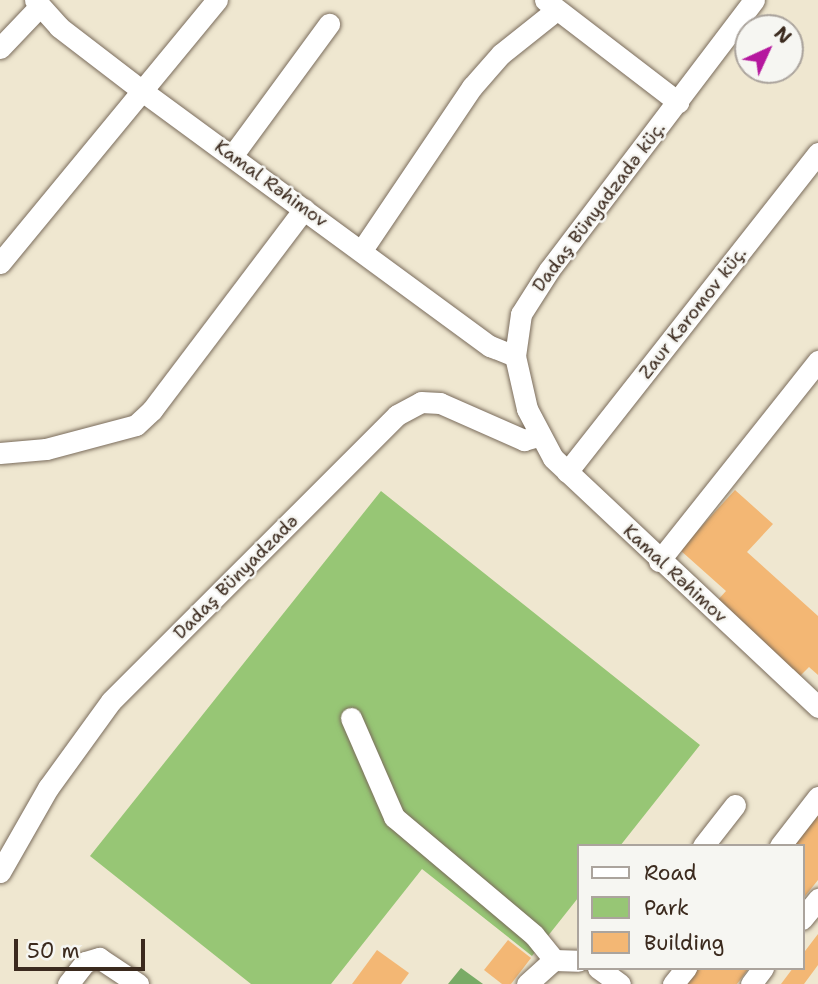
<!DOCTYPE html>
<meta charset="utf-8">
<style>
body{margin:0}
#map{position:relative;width:818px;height:984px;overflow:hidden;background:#efe7d0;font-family:"Shantell Sans",sans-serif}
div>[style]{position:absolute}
.green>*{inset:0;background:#97c675}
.forest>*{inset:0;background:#79ab66}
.building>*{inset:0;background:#f3b774}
.roads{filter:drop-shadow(0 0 2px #7a6c5c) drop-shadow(0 0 2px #7a6c5c)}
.minor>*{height:21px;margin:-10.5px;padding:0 10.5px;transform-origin:10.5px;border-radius:10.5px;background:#fff}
span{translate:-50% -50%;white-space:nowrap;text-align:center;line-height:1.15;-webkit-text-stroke:5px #f6f6f2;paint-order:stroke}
.street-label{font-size:18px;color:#3b2a1e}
.legend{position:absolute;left:577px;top:844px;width:228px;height:126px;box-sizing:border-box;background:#f6f6f2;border:2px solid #aba49d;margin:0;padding:9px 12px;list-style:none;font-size:21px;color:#3b2a1e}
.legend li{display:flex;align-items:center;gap:14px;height:35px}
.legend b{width:35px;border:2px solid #aba49d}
.north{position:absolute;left:734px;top:14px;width:70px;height:70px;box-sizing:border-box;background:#f6f6f2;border:2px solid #aba49d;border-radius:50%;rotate:45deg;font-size:19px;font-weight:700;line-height:28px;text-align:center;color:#3b2a1e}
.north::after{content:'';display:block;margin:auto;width:24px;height:32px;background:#b5179e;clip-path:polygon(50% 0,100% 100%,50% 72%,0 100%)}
.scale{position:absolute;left:14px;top:939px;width:131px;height:32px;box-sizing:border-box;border:4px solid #3b2a1e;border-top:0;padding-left:9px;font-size:21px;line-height:24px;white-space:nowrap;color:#3b2a1e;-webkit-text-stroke:5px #f6f6f2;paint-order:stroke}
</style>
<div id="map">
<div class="green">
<i style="clip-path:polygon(381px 491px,700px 745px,620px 846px,578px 846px,578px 898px,532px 956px,422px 869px,331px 984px,251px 984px,90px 856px)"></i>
</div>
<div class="forest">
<i style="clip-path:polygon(461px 968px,483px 984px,448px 984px)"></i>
</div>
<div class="building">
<i style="clip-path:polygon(735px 490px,773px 524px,747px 552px,818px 616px,818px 675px,809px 667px,799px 677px,716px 602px,726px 591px,680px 550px)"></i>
<i style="clip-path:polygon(818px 815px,818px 880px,802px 900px,802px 846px,794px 846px)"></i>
<i style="clip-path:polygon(818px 934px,818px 965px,804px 984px,781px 984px,793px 968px,802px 968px,802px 955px)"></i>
<i style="clip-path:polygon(508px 940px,531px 958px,511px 984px,502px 984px,484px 970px)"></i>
<i style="clip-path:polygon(377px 950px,409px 973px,401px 984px,352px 984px)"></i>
<i style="clip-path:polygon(699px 968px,749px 968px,737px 984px,687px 984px)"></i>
</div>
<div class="roads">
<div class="minor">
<i style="left:35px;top:0;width:36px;rotate:48deg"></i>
<i style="left:59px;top:27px;width:108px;rotate:37.5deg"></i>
<i style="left:145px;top:93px;width:428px;rotate:36.3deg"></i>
<i style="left:490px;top:346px;width:27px;rotate:22deg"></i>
<i style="left:545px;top:0;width:168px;rotate:37.5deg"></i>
<i style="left:754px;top:0;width:339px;rotate:127.2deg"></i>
<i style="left:549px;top:270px;width:52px;rotate:122.5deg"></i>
<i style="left:521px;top:314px;width:42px;rotate:98.1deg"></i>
<i style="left:515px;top:356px;width:54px;rotate:77.2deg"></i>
<i style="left:527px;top:409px;width:55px;rotate:62deg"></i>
<i style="left:553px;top:458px;width:364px;rotate:43.2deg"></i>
<i style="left:0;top:48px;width:57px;rotate:-46.4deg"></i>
<i style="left:232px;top:156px;width:164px;rotate:-53.7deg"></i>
<i style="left:362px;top:250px;width:197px;rotate:-56deg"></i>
<i style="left:472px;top:87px;width:44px;rotate:-48.7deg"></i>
<i style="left:501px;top:54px;width:69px;rotate:-38.5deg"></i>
<i style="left:0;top:263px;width:341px;rotate:-50.5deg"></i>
<i style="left:0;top:453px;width:46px;rotate:-5deg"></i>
<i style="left:46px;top:449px;width:93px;rotate:-14.9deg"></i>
<i style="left:136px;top:425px;width:22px;rotate:-43deg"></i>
<i style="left:152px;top:410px;width:252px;rotate:-52.9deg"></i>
<i style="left:567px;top:472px;width:406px;rotate:-51.8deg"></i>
<i style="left:659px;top:561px;width:256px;rotate:-51.5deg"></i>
<i style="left:351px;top:718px;width:108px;rotate:66.5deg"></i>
<i style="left:394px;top:817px;width:183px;rotate:40.1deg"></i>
<i style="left:534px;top:935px;width:32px;rotate:51deg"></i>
<i style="left:703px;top:846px;width:52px;rotate:-52deg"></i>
<i style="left:780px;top:846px;width:62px;rotate:-52.2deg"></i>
<i style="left:0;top:872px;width:97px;rotate:-60.3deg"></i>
<i style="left:48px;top:788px;width:107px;rotate:-54.1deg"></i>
<i style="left:111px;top:701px;width:404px;rotate:-45deg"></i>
<i style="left:397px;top:415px;width:27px;rotate:-28deg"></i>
<i style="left:421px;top:402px;width:19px;rotate:3deg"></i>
<i style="left:440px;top:403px;width:92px;rotate:23.8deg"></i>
<i style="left:524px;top:440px;width:15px;rotate:-16deg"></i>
<i style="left:802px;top:919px;width:26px;rotate:-51deg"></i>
<i style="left:598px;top:968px;width:27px;rotate:36deg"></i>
<i style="left:68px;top:984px;width:28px;rotate:-52deg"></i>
<i style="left:85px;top:962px;width:15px;rotate:-16deg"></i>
<i style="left:99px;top:958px;width:47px;rotate:33.7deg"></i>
<i style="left:527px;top:984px;width:36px;rotate:-42deg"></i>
<i style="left:554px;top:960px;width:24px;rotate:2deg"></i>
<i style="left:673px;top:984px;width:21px;rotate:-51deg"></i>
<i style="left:751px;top:984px;width:20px;rotate:-53deg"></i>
</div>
</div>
<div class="street-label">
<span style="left:271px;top:184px;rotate:36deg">Kamal Rəhimov</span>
<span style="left:599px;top:207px;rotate:-53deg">Dadaş Bünyadzadə küç.</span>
<span style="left:693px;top:313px;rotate:-52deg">Zaur Kəromov küç.</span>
<span style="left:675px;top:574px;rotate:43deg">Kamal Rəhimov</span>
<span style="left:236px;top:577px;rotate:-45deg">Dadaş Bünyadzadə</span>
</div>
<ul class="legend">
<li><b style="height:9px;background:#fff"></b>Road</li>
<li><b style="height:19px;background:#97c675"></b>Park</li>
<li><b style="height:19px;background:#f3b774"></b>Building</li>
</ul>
<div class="north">N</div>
<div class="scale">50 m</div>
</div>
